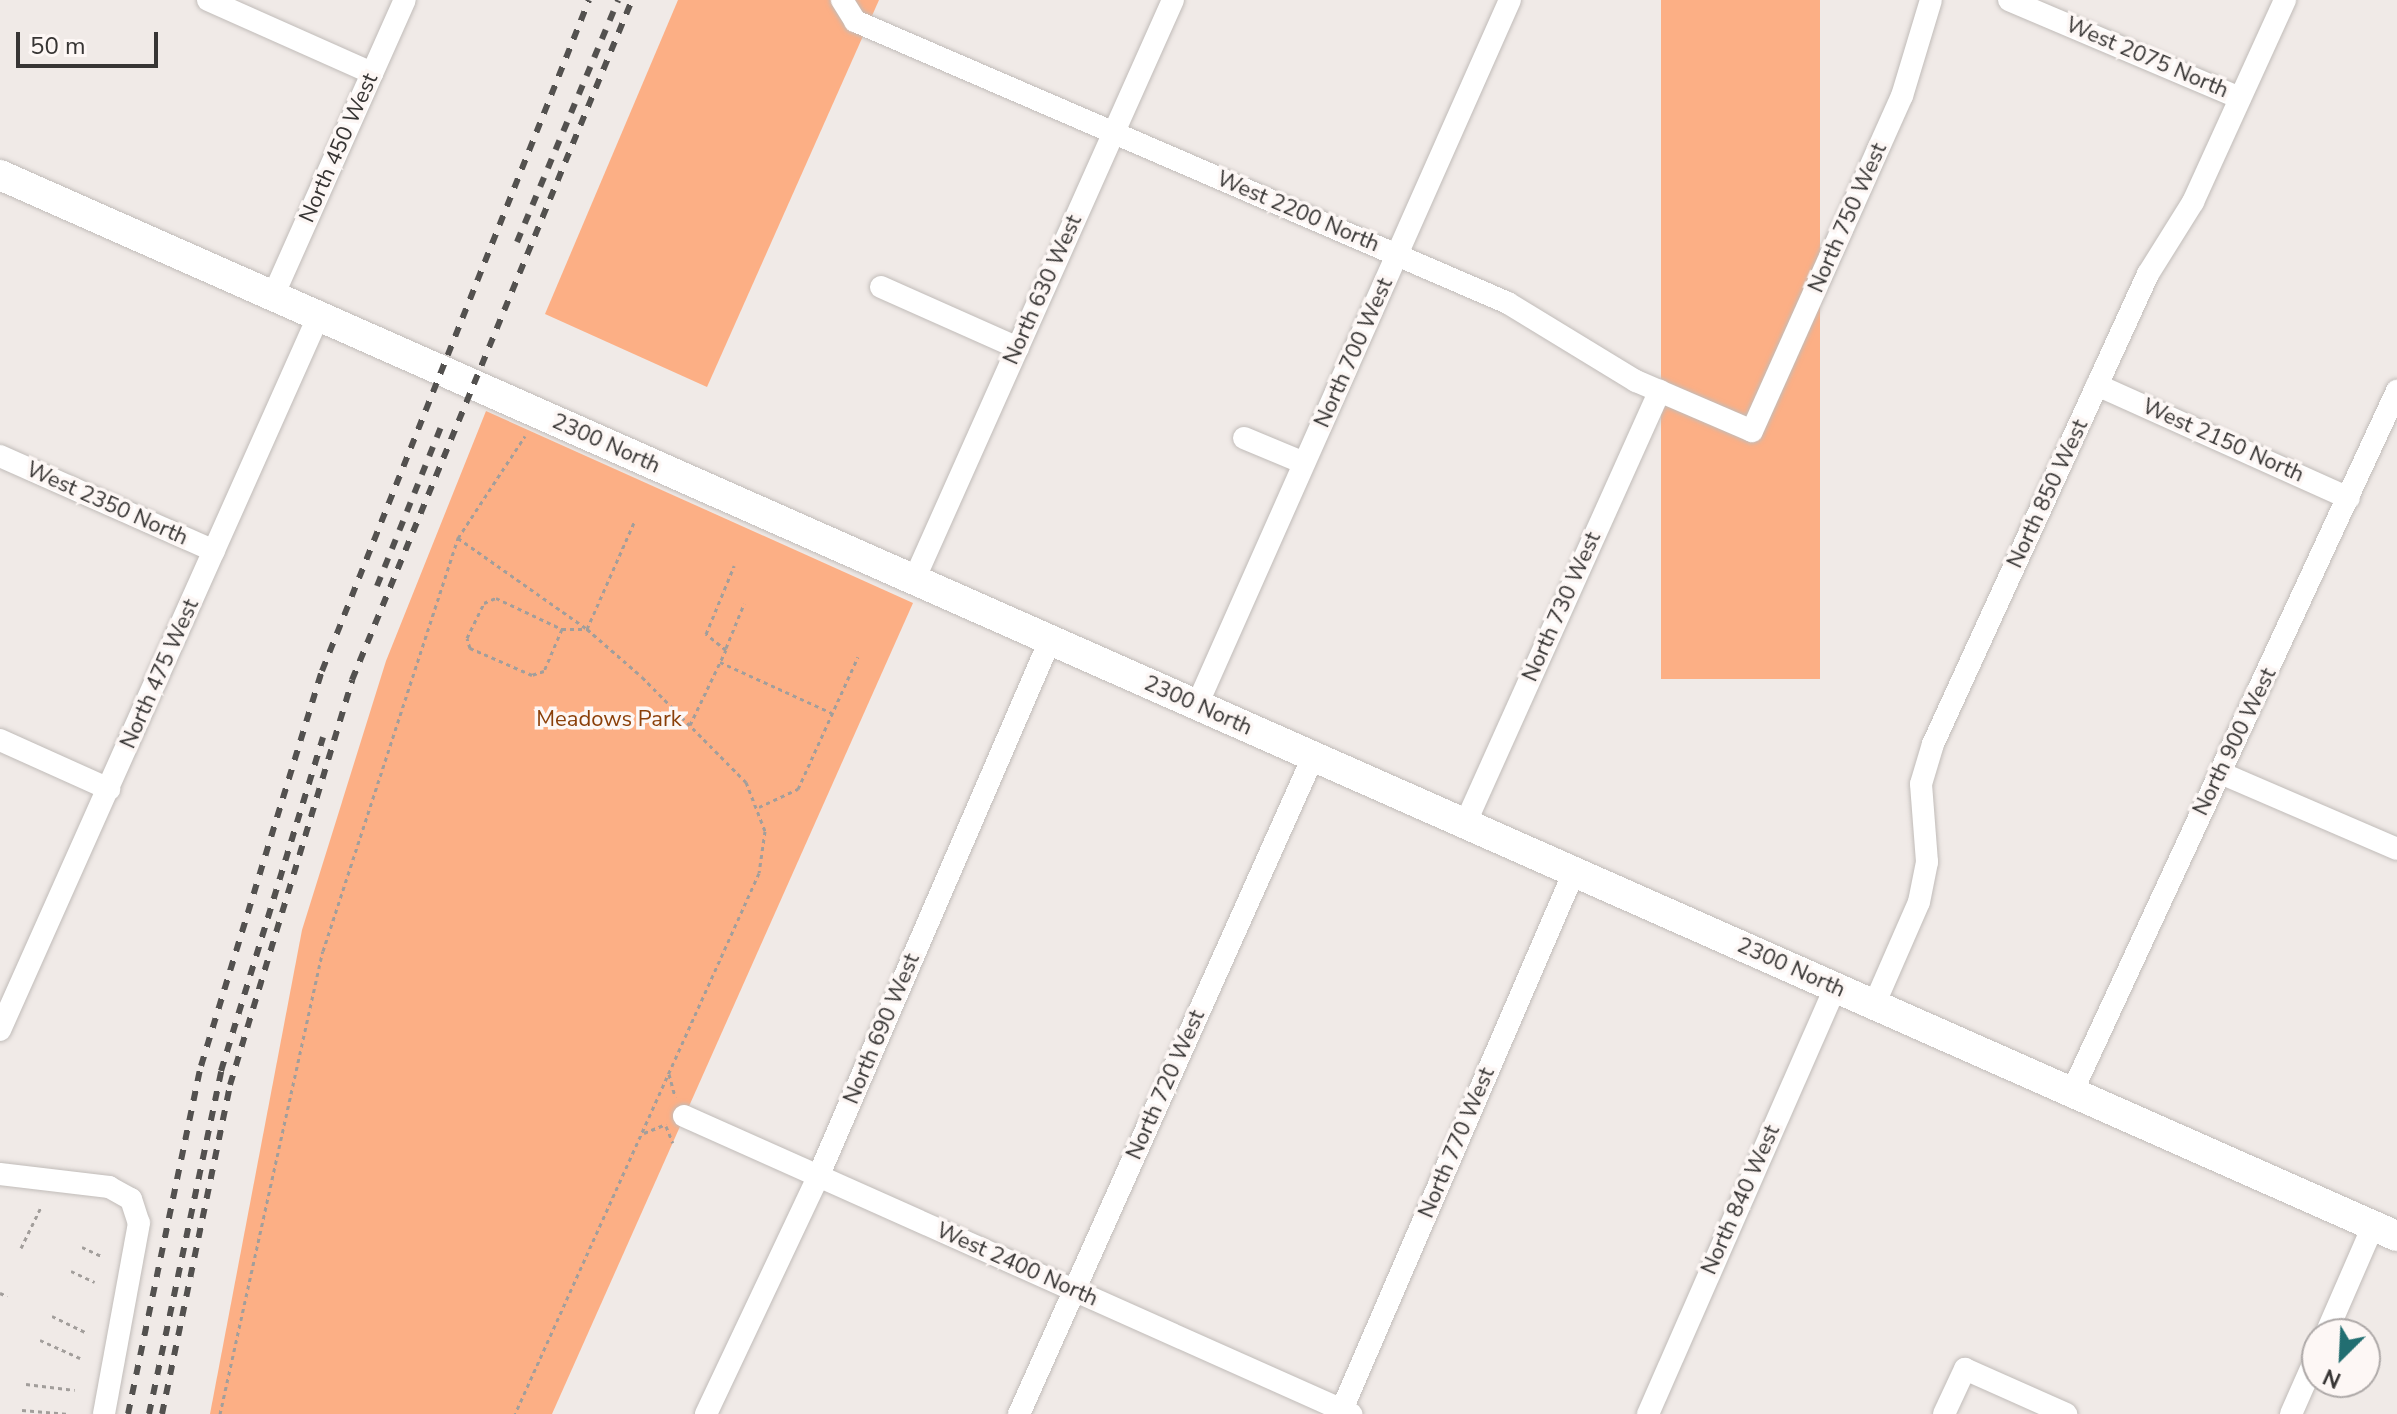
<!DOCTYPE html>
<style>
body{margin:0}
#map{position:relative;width:2397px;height:1414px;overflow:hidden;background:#f0eae7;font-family:"Nunito Sans",sans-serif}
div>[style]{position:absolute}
.green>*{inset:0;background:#fcaf85;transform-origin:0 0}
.path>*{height:3px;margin-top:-1.5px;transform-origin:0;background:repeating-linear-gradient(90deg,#a29e9b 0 4px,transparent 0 8px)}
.roads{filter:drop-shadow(0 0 2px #c1bcb9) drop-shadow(0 0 2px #c1bcb9)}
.street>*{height:22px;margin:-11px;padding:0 11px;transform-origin:11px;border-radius:11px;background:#fff}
.secondary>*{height:30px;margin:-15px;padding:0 15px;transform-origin:15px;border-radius:15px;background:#fff}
.rail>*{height:6px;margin-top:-3px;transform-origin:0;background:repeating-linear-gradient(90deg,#53514f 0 10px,transparent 0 20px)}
span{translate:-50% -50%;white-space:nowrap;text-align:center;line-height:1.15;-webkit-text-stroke:7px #fdf7f5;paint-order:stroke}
.street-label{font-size:22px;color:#373534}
.park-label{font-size:22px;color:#8a3f09}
.north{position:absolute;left:2301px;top:1318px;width:80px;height:80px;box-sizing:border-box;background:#fdf7f5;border:2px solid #aea9a8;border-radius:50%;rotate:204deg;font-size:22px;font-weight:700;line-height:32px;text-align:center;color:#373534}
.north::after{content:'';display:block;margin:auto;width:28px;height:36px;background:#226e71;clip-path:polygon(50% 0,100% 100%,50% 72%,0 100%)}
.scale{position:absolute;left:16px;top:32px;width:142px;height:36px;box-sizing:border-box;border:4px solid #373534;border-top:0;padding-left:10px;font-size:24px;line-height:28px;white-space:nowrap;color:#373534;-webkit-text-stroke:6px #fdf7f5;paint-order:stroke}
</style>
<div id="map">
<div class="green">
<i style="clip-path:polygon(678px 0,879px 0,707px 387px,545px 314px)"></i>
<i style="left:1661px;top:0;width:159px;height:679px"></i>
<i style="clip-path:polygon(486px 411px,913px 603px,552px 1414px,210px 1414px,302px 930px,386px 661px)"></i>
</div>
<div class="path">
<i style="left:458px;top:538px;width:122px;rotate:-56.7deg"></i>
<i style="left:562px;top:629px;width:46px;rotate:113.2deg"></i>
<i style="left:544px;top:671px;width:13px;rotate:162deg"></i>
<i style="left:532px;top:675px;width:68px;rotate:-156.5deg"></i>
<i style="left:470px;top:648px;width:10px;rotate:-107deg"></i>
<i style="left:467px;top:638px;width:39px;rotate:-64deg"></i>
<i style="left:484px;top:603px;width:13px;rotate:-23deg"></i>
<i style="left:496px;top:598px;width:73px;rotate:25.2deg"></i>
<i style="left:562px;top:629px;width:25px"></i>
<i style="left:587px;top:629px;width:119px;rotate:-66.2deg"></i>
<i style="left:726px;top:648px;width:48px;rotate:-67.8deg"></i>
<i style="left:720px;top:662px;width:123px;rotate:24.5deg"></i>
<i style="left:690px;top:725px;width:83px;rotate:-64.4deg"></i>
<i style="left:726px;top:650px;width:26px;rotate:-141deg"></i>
<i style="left:706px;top:634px;width:74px;rotate:-67.6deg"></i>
<i style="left:759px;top:807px;width:43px;rotate:-24.8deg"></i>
<i style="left:798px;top:789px;width:145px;rotate:-65.6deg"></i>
<i style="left:669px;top:1074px;width:24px;rotate:75deg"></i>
<i style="left:666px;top:1126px;width:18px;rotate:68deg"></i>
<i style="left:644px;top:1133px;width:24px;rotate:-22deg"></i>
<i style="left:82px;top:1247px;width:21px;rotate:25deg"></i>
<i style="left:21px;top:1248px;width:46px;rotate:-64deg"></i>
<i style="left:71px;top:1271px;width:26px;rotate:25deg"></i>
<i style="left:0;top:1293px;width:8px;rotate:23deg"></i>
<i style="left:52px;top:1316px;width:37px;rotate:26deg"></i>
<i style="left:40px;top:1340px;width:44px;rotate:24.2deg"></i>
<i style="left:26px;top:1384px;width:49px;rotate:7deg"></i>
<i style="left:22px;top:1410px;width:47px;rotate:4.9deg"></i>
<i style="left:220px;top:1414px;width:474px;rotate:-77.5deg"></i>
<i style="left:323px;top:951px;width:435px;rotate:-71.9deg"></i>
<i style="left:458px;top:538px;width:158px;rotate:35.2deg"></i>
<i style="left:587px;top:629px;width:73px;rotate:41.1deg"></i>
<i style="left:642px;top:677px;width:148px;rotate:45.3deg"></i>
<i style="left:746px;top:782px;width:53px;rotate:68.8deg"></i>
<i style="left:765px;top:831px;width:42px;rotate:98.1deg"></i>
<i style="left:759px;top:873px;width:593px;rotate:114.28deg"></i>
</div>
<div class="roads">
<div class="street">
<i style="left:208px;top:0;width:180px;rotate:24deg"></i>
<i style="left:842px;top:0;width:25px;rotate:58deg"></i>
<i style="left:855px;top:21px;width:711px;rotate:23.36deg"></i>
<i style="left:1508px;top:303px;width:150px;rotate:31.4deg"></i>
<i style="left:1636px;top:381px;width:126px;rotate:23.3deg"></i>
<i style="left:1752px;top:431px;width:367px;rotate:-65.9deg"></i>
<i style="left:1902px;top:96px;width:100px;rotate:-73.2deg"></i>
<i style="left:2009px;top:0;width:251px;rotate:23deg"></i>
<i style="left:881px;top:287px;width:150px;rotate:24deg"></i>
<i style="left:273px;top:296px;width:324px;rotate:-66deg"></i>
<i style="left:2097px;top:385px;width:276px;rotate:24.2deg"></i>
<i style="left:1244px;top:438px;width:65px;rotate:22.6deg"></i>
<i style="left:0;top:456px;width:234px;rotate:23.9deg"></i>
<i style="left:914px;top:580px;width:635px;rotate:-65.94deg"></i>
<i style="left:1197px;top:705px;width:771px;rotate:-66.06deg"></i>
<i style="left:0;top:740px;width:120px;rotate:24.2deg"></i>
<i style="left:2223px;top:774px;width:189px;rotate:23.3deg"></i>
<i style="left:1465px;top:824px;width:475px;rotate:-65.8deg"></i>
<i style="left:1874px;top:1005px;width:112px;rotate:-66.4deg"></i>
<i style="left:1919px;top:902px;width:41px;rotate:-78.7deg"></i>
<i style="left:1927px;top:862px;width:78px;rotate:-94.4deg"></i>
<i style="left:1921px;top:784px;width:42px;rotate:-73.3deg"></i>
<i style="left:1933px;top:744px;width:517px;rotate:-65.42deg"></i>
<i style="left:2148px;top:274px;width:85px;rotate:-58deg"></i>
<i style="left:2193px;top:202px;width:222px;rotate:-65.5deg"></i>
<i style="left:0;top:1030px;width:781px;rotate:-65.96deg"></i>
<i style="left:2072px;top:1092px;width:773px;rotate:-65.13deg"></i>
<i style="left:684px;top:1116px;width:731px;rotate:24.07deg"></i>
<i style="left:0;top:1174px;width:110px;rotate:6.8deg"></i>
<i style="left:109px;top:1187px;width:25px;rotate:29deg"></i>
<i style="left:131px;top:1199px;width:25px;rotate:72deg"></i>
<i style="left:139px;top:1223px;width:194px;rotate:100.4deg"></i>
<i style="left:2326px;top:1334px;width:118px;rotate:-66.5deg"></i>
<i style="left:706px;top:1414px;width:262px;rotate:-64.7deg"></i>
<i style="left:818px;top:1177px;width:585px;rotate:-66.63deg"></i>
<i style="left:1019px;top:1414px;width:720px;rotate:-65.89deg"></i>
<i style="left:1340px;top:1414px;width:590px;rotate:-66.65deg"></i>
<i style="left:1648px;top:1414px;width:466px;rotate:-66.3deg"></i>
<i style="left:1944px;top:1414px;width:50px;rotate:-65deg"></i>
<i style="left:1965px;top:1369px;width:111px;rotate:24deg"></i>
<i style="left:2291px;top:1414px;width:64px;rotate:-66.2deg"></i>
</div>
<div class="secondary">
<i style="left:0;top:175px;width:2621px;rotate:23.88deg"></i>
</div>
</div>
<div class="rail">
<i style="left:517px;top:242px;width:262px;rotate:-67.3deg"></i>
<i style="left:377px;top:586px;width:171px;rotate:-68.1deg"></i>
<i style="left:128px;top:1414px;width:356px;rotate:-78.2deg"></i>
<i style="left:201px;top:1066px;width:413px;rotate:-73deg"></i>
<i style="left:322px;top:671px;width:722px;rotate:-68.3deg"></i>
<i style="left:149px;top:1414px;width:350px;rotate:-78.1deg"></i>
<i style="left:221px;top:1071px;width:349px;rotate:-73deg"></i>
<i style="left:162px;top:1414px;width:336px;rotate:-78.3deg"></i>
<i style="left:230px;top:1085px;width:423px;rotate:-73.2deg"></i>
<i style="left:352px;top:680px;width:735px;rotate:-67.62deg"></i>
</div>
<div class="street-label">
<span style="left:2147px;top:58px;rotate:23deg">West 2075 North</span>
<span style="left:339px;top:148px;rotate:-66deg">North 450 West</span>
<span style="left:1298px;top:212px;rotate:23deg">West 2200 North</span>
<span style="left:1848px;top:218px;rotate:-66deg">North 750 West</span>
<span style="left:1043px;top:290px;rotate:-66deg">North 630 West</span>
<span style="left:1354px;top:353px;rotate:-66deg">North 700 West</span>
<span style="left:2223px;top:441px;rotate:24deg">West 2150 North</span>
<span style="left:606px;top:444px;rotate:24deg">2300 North</span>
<span style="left:2048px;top:494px;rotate:-65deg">North 850 West</span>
<span style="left:107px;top:504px;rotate:24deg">West 2350 North</span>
<span style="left:1562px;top:607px;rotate:-66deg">North 730 West</span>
<span style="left:160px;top:674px;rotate:-66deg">North 475 West</span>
<span style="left:1198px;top:706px;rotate:24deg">2300 North</span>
<span style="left:2235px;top:742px;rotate:-64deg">North 900 West</span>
<span style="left:1791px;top:968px;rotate:24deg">2300 North</span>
<span style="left:882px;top:1029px;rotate:-67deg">North 690 West</span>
<span style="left:1166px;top:1085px;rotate:-66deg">North 720 West</span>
<span style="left:1457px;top:1143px;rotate:-67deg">North 770 West</span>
<span style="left:1741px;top:1200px;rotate:-66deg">North 840 West</span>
<span style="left:1017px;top:1265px;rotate:24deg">West 2400 North</span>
</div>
<div class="park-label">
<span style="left:609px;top:720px">Meadows Park</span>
</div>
<div class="north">N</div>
<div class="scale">50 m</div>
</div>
